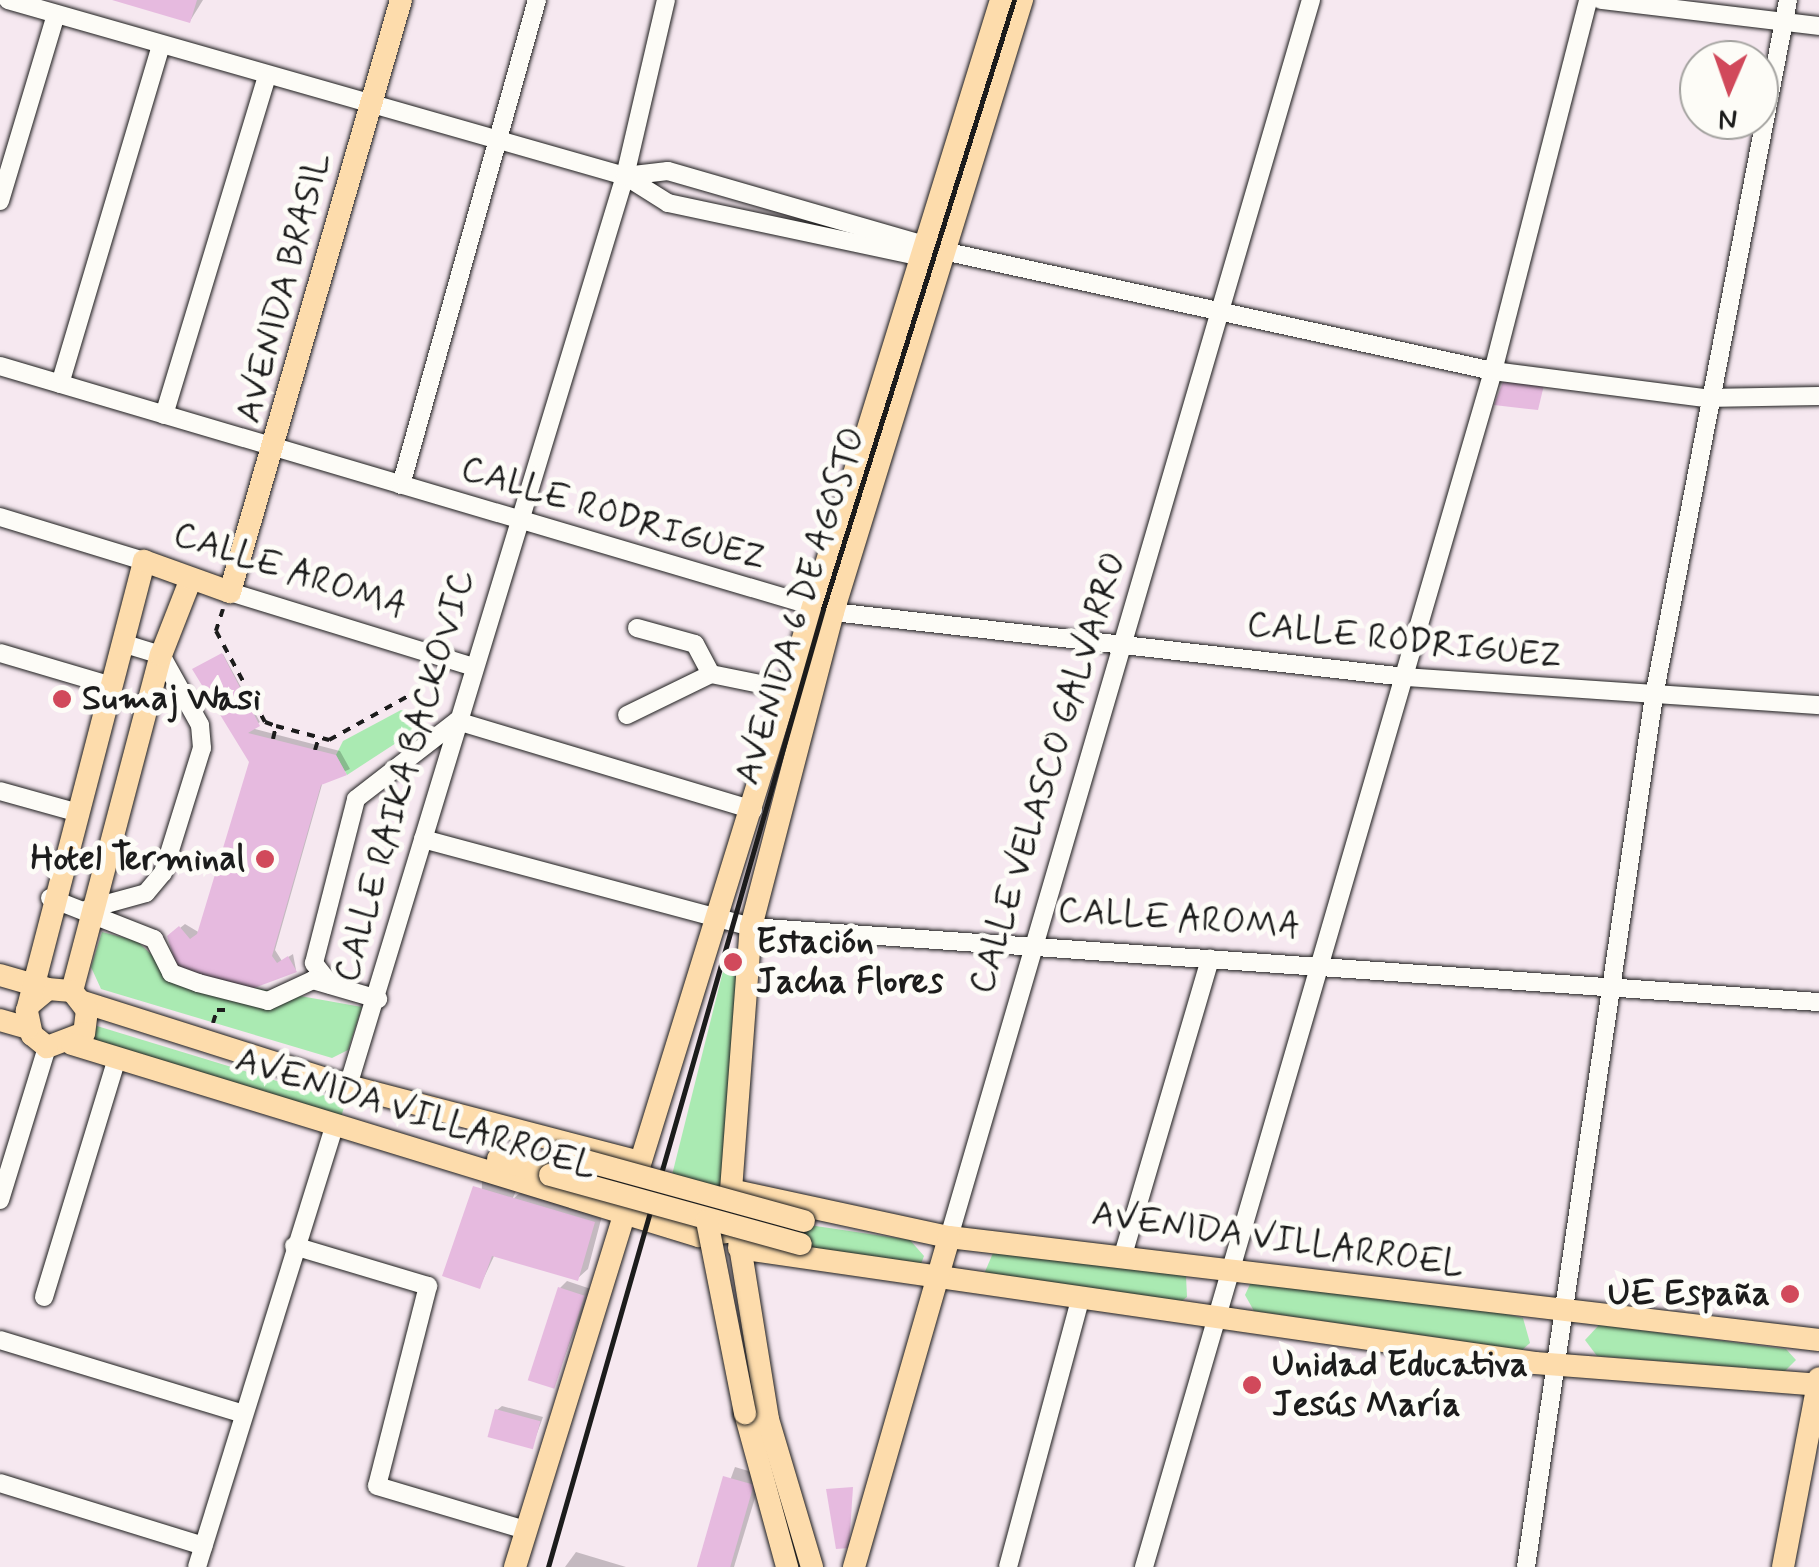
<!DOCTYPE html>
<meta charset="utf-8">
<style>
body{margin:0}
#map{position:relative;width:1819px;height:1567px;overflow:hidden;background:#f6e8f0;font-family:Mynerve,sans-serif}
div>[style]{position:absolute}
.green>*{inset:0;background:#aaeab2;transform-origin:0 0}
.shadow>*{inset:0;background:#0003}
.building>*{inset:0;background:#e6badf;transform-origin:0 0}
.path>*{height:4px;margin-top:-2px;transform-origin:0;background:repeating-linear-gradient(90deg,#1c1c1c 0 8px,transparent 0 16px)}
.roads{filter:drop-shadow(0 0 2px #1c1c1c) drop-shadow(0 0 2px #1c1c1c)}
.minor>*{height:18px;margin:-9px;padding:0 9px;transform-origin:9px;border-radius:9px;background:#fdfcf7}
.major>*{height:22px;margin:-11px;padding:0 11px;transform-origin:11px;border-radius:11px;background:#fddcac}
.rail>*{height:5px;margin:-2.5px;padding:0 2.5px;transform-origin:2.5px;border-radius:2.5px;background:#1c1c1c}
.bridges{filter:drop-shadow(0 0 2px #1c1c1c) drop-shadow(0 0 2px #1c1c1c)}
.major-bridge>*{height:22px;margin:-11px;padding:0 11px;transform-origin:11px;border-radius:11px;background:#fddcac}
.dots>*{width:28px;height:28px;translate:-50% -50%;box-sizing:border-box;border:5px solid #fdfcf7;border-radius:50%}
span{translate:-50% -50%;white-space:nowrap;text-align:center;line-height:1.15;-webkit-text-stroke:10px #fdfcf7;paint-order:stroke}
.street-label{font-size:35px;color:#1c1c1c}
.poi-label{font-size:35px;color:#1c1c1c;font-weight:700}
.left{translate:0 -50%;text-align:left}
.right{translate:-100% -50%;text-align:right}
.north{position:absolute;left:1679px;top:40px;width:100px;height:100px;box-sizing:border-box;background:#fdfcf7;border:2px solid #a3a29f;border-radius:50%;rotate:182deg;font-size:28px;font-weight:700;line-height:40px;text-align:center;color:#1c1c1c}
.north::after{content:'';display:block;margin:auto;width:35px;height:45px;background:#d1495b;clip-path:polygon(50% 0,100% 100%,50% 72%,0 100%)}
</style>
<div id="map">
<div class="green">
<i style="clip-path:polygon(401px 710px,417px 714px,413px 732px,347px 775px,336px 755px,343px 741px)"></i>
<i style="clip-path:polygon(102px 932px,137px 941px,171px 973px,362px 1007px,348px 1050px,332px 1058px,101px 989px,91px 967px)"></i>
<i style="clip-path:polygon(741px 950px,721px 1218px,660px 1223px,728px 951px)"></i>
<i style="left:97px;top:1026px;width:260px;height:18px;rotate:17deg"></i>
<i style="clip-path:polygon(755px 1217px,910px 1240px,924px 1256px,921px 1264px,846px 1261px,751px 1231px)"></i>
<i style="clip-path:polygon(996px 1246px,1186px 1276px,1187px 1297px,1175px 1306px,984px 1274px)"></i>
<i style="clip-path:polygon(1251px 1282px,1489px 1310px,1523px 1318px,1530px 1343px,1522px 1350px,1254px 1311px,1245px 1295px)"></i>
<i style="clip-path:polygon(1599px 1325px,1786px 1349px,1796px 1360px,1785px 1371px,1597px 1356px,1585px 1340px)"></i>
</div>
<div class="shadow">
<i style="clip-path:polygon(117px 0,203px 0,190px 21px)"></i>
<i style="clip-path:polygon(223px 654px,260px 722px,251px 728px,340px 751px,350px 769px,323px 781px,275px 950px,282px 961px,293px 954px,296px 970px,170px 936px,185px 924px,200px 933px,251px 761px,195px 670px)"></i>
<i style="clip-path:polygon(482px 1180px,516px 1191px,512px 1200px,523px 1190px,603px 1212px,588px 1269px,578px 1278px,495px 1254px,480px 1286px)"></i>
<i style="clip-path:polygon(567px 1281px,591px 1289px,553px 1386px,560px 1288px)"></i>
<i style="clip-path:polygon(502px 1406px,543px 1417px,532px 1447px,497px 1410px)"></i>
<i style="clip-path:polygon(735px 1467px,762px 1475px,734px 1567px,698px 1567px)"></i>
<i style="clip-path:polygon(576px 1552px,626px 1567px,565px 1567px)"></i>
</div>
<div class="building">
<i style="clip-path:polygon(112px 0,197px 0,190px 23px)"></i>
<i style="clip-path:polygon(1503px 382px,1544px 385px,1538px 410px,1494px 405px)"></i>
<i style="clip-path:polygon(222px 653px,260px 726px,248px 733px,336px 755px,347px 775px,321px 785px,272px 956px,277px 963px,288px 956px,297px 972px,251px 989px,177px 968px,167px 936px,179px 926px,190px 939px,197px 934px,249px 762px,192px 669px)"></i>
<i style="clip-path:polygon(473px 1186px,595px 1222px,578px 1281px,492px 1256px,480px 1289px,442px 1276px)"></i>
<i style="left:558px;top:1287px;width:28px;height:98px;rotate:18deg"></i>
<i style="left:495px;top:1409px;width:47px;height:29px;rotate:15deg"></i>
<i style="left:723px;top:1476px;width:32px;height:95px;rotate:16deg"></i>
<i style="clip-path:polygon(853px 1487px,849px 1548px,836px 1549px,826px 1489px)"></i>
</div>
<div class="path">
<i style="left:223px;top:609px;width:23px;rotate:108deg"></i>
<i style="left:216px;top:631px;width:103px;rotate:61.7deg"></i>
<i style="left:265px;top:722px;width:12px;rotate:20deg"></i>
<i style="left:276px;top:726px;width:55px;rotate:14.8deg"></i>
<i style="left:329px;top:740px;width:103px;rotate:-29.1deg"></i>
<i style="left:419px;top:690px;width:23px;rotate:-72deg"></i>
<i style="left:273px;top:739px;width:13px;rotate:-77deg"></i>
<i style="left:315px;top:750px;width:14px;rotate:-73deg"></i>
<i style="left:213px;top:1023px;width:14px;rotate:-73deg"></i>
<i style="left:217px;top:1010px;width:11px"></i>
</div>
<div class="roads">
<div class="minor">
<i style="left:8px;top:0;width:642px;rotate:15.92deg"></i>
<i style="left:625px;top:176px;width:51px;rotate:32.1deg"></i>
<i style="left:668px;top:203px;width:256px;rotate:12deg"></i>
<i style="left:1601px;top:0;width:220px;rotate:6.8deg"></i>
<i style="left:625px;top:176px;width:43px;rotate:-6.6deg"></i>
<i style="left:668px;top:171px;width:291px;rotate:16.1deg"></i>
<i style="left:948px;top:252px;width:558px;rotate:12.32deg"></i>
<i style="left:1493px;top:371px;width:214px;rotate:7.3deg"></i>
<i style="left:1705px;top:398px;width:114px;rotate:-1deg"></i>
<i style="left:0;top:201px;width:195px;rotate:-73.3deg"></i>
<i style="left:0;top:366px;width:869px;rotate:16.45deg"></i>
<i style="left:833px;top:612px;width:576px;rotate:6.48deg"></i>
<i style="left:1405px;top:677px;width:415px;rotate:3.9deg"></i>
<i style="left:60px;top:384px;width:353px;rotate:-73.4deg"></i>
<i style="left:164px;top:415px;width:355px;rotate:-73.1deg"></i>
<i style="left:401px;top:485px;width:504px;rotate:-74.34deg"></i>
<i style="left:0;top:517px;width:151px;rotate:17deg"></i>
<i style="left:230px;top:592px;width:252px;rotate:17.1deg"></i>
<i style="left:637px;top:628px;width:60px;rotate:15.4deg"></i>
<i style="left:695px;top:644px;width:34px;rotate:62deg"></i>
<i style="left:0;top:653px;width:117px;rotate:16.4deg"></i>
<i style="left:627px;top:715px;width:93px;rotate:-26deg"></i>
<i style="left:711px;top:674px;width:76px;rotate:11.5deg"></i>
<i style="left:457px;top:721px;width:309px;rotate:16.7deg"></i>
<i style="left:0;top:791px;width:78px;rotate:15.6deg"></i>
<i style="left:423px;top:839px;width:340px;rotate:15deg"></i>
<i style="left:751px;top:927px;width:1071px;rotate:4.02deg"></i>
<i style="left:50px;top:898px;width:112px;rotate:21.5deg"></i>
<i style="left:154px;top:939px;width:38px;rotate:63deg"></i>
<i style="left:171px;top:973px;width:29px;rotate:20deg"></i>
<i style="left:198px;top:983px;width:72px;rotate:14.4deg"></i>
<i style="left:268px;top:1001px;width:50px;rotate:-25deg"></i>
<i style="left:313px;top:980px;width:68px;rotate:16.3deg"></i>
<i style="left:88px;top:909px;width:60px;rotate:-15.4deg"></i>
<i style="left:146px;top:893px;width:26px;rotate:-50deg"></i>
<i style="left:163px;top:873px;width:131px;rotate:-72.7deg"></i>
<i style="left:202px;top:748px;width:23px;rotate:-95deg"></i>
<i style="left:200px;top:725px;width:80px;rotate:-119.1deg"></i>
<i style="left:161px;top:655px;width:37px;rotate:-163deg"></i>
<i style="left:331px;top:985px;width:28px;rotate:-128deg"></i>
<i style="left:314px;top:963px;width:169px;rotate:-75.6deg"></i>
<i style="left:356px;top:799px;width:128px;rotate:-37.7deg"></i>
<i style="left:348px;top:1086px;width:951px;rotate:-73.07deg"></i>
<i style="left:625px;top:176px;width:181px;rotate:-76.9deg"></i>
<i style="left:0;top:1200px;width:160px;rotate:-72.9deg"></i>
<i style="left:949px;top:1237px;width:1289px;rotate:-73.69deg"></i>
<i style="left:294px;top:1246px;width:140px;rotate:16.6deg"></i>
<i style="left:428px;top:1286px;width:206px;rotate:104.3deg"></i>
<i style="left:377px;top:1486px;width:155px;rotate:16.5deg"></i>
<i style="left:1123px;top:1255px;width:309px;rotate:-73.6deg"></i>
<i style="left:44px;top:1297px;width:250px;rotate:-73deg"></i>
<i style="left:0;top:1340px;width:254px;rotate:16.9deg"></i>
<i style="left:0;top:1483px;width:213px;rotate:17.2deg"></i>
<i style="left:197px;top:1567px;width:463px;rotate:-72.7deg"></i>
<i style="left:1008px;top:1567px;width:272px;rotate:-74.9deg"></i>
<i style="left:1144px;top:1567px;width:1246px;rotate:-73.73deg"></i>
<i style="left:1493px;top:371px;width:383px;rotate:-75.6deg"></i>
<i style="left:1526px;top:1567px;width:880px;rotate:-81.64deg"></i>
<i style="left:1654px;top:696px;width:709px;rotate:-79.1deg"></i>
</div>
<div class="major">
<i style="left:0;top:975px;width:47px;rotate:16.1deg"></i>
<i style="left:72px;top:991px;width:348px;rotate:-75.2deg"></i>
<i style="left:161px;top:655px;width:79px;rotate:-68.6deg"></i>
<i style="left:83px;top:1002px;width:278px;rotate:17.6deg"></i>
<i style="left:348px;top:1086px;width:302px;rotate:14.6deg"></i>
<i style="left:30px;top:1004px;width:23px;rotate:-40deg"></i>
<i style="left:48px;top:989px;width:24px;rotate:5deg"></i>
<i style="left:72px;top:991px;width:24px;rotate:52deg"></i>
<i style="left:87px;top:1010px;width:23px;rotate:97deg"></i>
<i style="left:84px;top:1033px;width:40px;rotate:159deg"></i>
<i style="left:47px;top:1047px;width:19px;rotate:-141deg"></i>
<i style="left:32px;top:1035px;width:25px;rotate:-102deg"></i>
<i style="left:27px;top:1011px;width:465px;rotate:-75.4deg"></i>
<i style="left:144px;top:561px;width:91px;rotate:19.8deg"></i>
<i style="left:230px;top:592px;width:616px;rotate:-73.89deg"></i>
<i style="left:0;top:1020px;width:29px;rotate:16deg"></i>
<i style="left:72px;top:1044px;width:656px;rotate:17.03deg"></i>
<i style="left:699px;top:1236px;width:29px;rotate:-8deg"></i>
<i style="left:498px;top:1159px;width:54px;rotate:17.1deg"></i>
<i style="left:731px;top:1190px;width:223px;rotate:12.2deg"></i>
<i style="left:949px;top:1237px;width:876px;rotate:6.75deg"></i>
<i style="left:739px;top:1248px;width:804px;rotate:8.22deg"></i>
<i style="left:1535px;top:1363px;width:284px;rotate:4.4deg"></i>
<i style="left:745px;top:1413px;width:160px;rotate:74.7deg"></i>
<i style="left:515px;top:1567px;width:1641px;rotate:-72.77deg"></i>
<i style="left:812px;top:1567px;width:154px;rotate:-106.6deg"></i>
<i style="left:768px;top:1419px;width:232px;rotate:-99.2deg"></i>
<i style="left:731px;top:1190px;width:264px;rotate:-85.7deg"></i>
<i style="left:751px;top:927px;width:325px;rotate:-75.4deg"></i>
<i style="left:833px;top:612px;width:641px;rotate:-72.84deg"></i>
<i style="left:854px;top:1567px;width:343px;rotate:-73.9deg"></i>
<i style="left:1783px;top:1567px;width:192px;rotate:-79.2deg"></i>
</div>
</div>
<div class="rail">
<i style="left:548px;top:1567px;width:997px;rotate:-73.98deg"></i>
<i style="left:823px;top:609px;width:638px;rotate:-72.59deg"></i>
</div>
<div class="bridges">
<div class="major-bridge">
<i style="left:557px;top:1153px;width:256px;rotate:15.4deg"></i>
<i style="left:550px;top:1175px;width:260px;rotate:15.4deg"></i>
<i style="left:707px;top:1221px;width:196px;rotate:78.8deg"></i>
</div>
</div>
<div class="dots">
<i style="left:62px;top:699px;background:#d1495b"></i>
<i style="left:265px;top:859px;background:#d1495b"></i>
<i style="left:733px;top:962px;background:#d1495b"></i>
<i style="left:1790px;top:1294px;background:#d1495b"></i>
<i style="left:1252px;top:1385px;background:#d1495b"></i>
</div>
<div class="street-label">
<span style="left:284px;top:288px;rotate:-75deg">AVENIDA BRASIL</span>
<span style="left:613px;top:514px;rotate:17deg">CALLE RODRIGUEZ</span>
<span style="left:290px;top:571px;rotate:18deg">CALLE AROMA</span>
<span style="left:801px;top:606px;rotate:-73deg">AVENIDA 6 DE AGOSTO</span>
<span style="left:1404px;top:641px;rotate:6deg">CALLE RODRIGUEZ</span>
<span style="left:1048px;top:773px;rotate:-73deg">CALLE VELASCO GALVARRO</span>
<span style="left:405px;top:776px;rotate:-74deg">CALLE RAIKA BACKOVIC</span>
<span style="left:1179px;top:919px;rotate:4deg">CALLE AROMA</span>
<span style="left:416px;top:1114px;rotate:17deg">AVENIDA VILLARROEL</span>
<span style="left:1278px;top:1240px;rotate:8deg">AVENIDA VILLARROEL</span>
</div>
<div class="poi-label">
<span class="left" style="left:82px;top:699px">Sumaj Wasi</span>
<span class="right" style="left:245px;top:859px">Hotel Terminal</span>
<span class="left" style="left:756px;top:962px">Estación<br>Jacha Flores</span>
<span class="right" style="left:1770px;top:1294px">UE España</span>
<span class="left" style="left:1272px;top:1385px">Unidad Educativa<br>Jesús María</span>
</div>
<div class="north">N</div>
</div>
